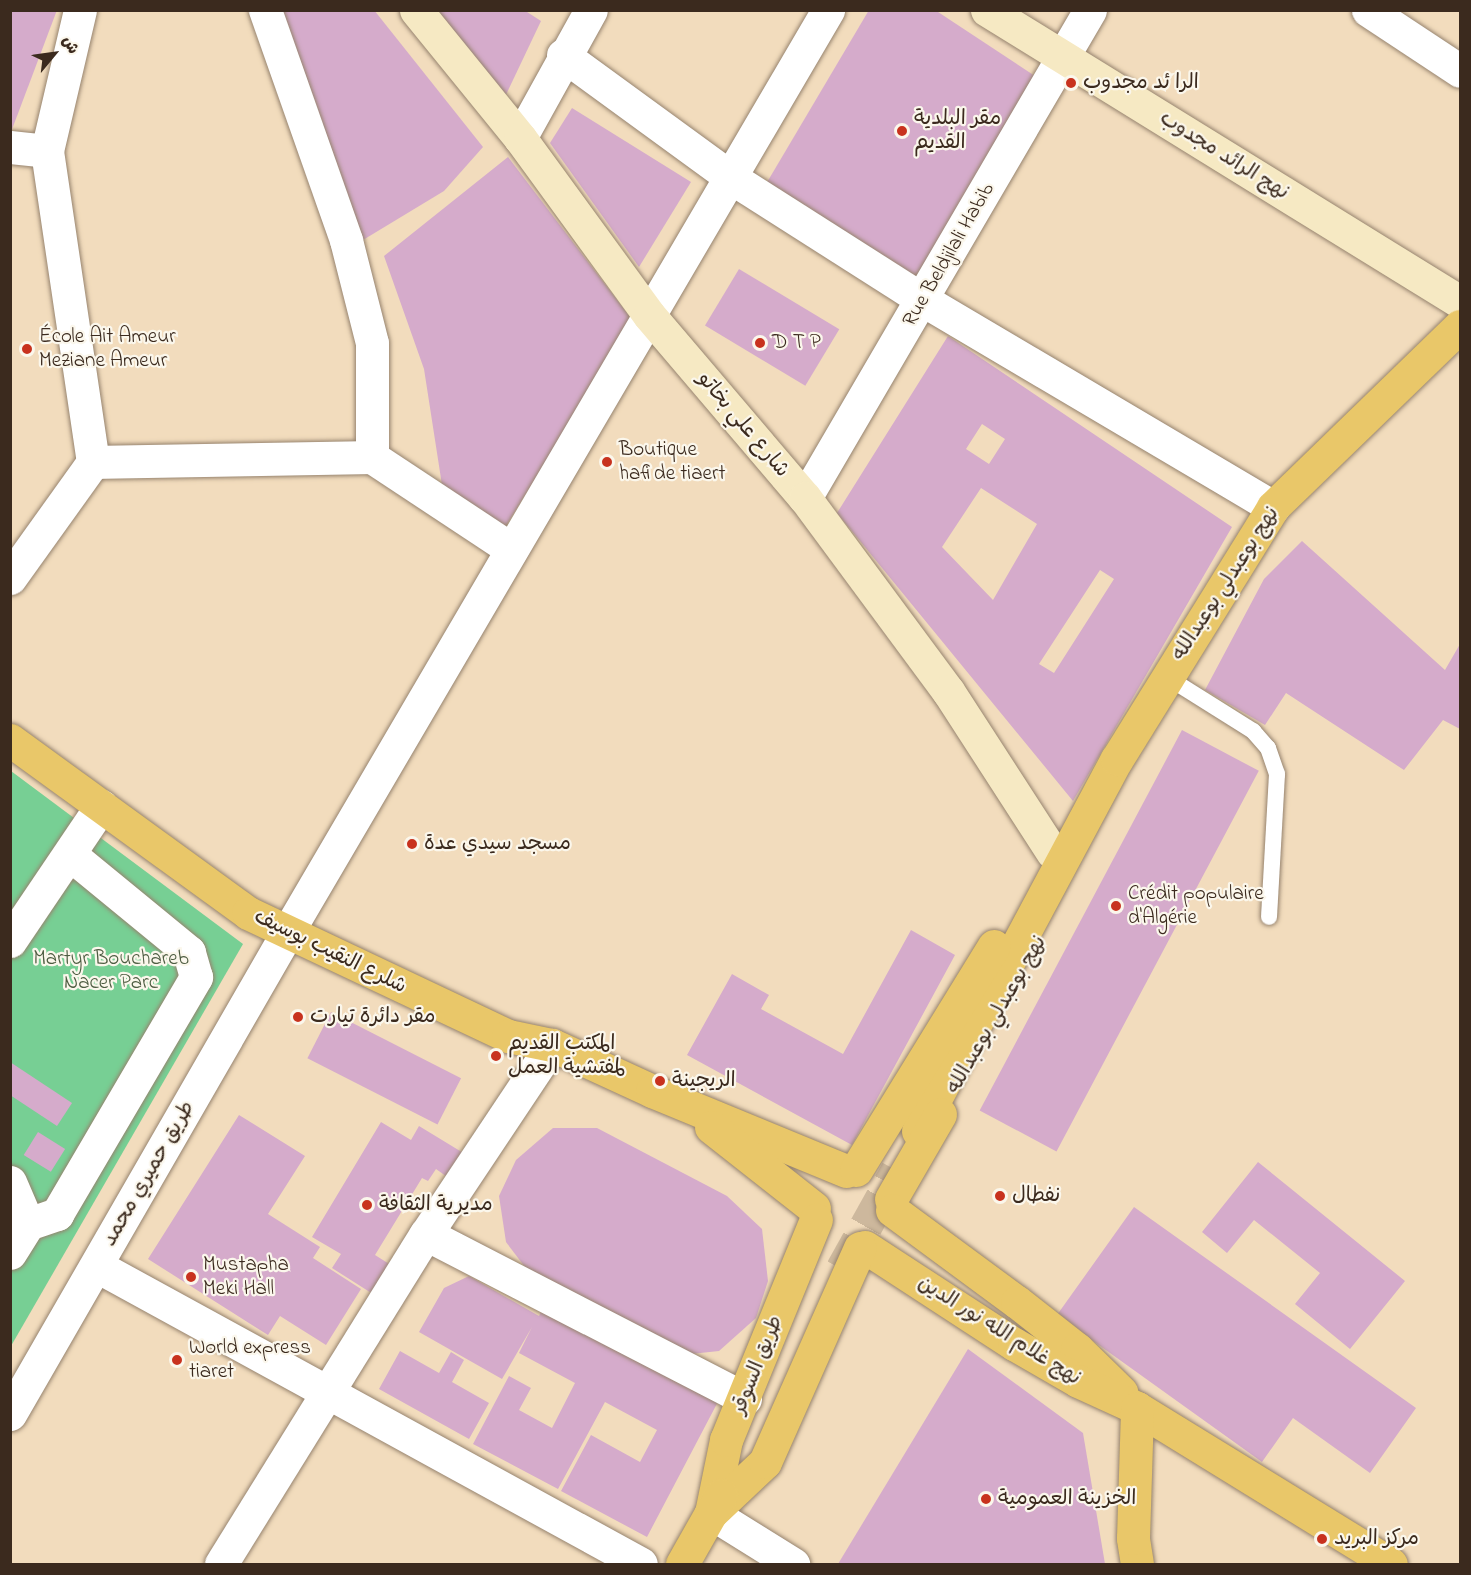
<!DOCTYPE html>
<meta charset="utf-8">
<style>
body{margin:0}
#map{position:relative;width:1471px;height:1575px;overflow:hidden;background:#f2dcbd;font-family:"Indie Flower","Playpen Sans Arabic",sans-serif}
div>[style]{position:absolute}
.green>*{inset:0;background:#77cf94}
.building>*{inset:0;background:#d5abcb;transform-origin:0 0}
.primary-tunnel>*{height:33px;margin-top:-16.5px;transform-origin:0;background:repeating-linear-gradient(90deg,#cdb89d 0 33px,transparent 0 49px)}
.roads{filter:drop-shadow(0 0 2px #96836e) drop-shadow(0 0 2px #96836e)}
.lane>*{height:16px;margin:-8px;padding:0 8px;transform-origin:8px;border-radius:8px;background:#fff}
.street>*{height:33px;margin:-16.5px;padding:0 16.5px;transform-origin:16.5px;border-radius:16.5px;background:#fff}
.secondary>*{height:33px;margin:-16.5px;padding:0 16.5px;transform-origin:16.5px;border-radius:16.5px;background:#f6e9c3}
.primary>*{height:33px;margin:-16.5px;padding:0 16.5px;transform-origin:16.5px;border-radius:16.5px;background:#e9c769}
.dots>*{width:16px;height:16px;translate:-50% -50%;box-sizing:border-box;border:3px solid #fbf7ec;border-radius:50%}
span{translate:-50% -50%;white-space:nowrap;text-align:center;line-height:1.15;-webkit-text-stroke:4.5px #fbf7ec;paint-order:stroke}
.poi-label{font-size:21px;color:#3b2a1e}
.left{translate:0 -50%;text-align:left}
.street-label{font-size:21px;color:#3b2a1e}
.park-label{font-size:21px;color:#4d5c41}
.frame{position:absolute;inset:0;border:12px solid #3b2a1e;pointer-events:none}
.north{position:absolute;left:24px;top:24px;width:60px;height:60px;-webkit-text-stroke:4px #fbf7ec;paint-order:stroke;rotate:61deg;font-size:16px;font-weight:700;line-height:24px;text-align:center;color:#3b2a1e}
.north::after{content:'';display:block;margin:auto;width:21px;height:27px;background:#3b2a1e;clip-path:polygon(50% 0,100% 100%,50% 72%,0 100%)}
</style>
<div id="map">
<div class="green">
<i style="clip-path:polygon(11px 771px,243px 944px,11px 1346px)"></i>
</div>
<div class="building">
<i style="clip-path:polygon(10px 10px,57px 10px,11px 132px,10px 132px)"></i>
<i style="clip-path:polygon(281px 10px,374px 10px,483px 147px,444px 191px,363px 240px)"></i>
<i style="clip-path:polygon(424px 10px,524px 10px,541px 21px,503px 101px)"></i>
<i style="clip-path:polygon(869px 10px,935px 10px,1038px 78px,917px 280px,766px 184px)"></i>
<i style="clip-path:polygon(572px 108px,691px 182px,639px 267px,550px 143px)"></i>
<i style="clip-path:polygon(508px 157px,633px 321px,504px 529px,444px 498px,424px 369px,384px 256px)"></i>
<i style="left:739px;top:269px;width:117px;height:66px;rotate:31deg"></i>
<i style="clip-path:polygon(evenodd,948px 336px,1232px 527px,1073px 801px,837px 513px,948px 336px,982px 424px,1005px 439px,989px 464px,966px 449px,982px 424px,948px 336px,981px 488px,1037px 524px,993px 600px,942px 547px,981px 488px,948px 336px,1100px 570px,1114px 579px,1054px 673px,1039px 664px,1100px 570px)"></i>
<i style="clip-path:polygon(1302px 541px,1445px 670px,1460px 644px,1460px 729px,1443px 720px,1404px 770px,1286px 693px,1265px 725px,1205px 690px,1264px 579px)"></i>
<i style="left:1182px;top:730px;width:87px;height:431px;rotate:28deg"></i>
<i style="clip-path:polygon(911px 930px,955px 955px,852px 1145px,687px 1055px,732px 974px,769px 995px,761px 1009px,843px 1054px)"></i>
<i style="left:331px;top:1012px;width:146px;height:52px;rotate:27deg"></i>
<i style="clip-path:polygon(10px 1062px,72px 1103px,57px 1126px,10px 1095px)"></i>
<i style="clip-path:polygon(239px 1115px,305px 1156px,268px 1214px,320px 1247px,313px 1258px,361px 1289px,326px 1345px,280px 1316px,268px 1335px,148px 1259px)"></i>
<i style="clip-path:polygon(381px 1122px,411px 1140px,419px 1126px,465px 1154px,450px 1179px,436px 1169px,428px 1181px,422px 1178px,375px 1255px,394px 1267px,376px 1296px,332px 1268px,341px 1254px,312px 1237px)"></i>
<i style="clip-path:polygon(553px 1128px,597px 1128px,727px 1196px,762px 1229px,768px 1281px,756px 1318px,719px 1351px,672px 1356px,534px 1279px,506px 1242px,499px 1196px,516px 1160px)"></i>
<i style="left:38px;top:1132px;width:32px;height:27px;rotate:32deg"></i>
<i style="clip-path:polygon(1258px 1162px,1405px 1281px,1350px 1349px,1295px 1304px,1320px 1273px,1254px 1220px,1227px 1253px,1202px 1232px)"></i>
<i style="clip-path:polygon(1134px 1207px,1416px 1408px,1370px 1473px,1293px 1418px,1262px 1462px,1057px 1315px)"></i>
<i style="clip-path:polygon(469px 1276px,539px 1316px,543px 1308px,721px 1396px,647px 1537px,561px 1491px,591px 1435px,640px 1462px,657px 1430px,605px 1402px,558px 1489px,473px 1444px,509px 1376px,531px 1388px,519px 1410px,552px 1428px,575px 1383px,519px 1353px,532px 1327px,502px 1379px,419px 1332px,444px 1288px)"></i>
<i style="clip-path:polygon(968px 1349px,1083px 1433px,1105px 1564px,838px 1564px)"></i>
<i style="clip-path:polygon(400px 1351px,439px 1373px,451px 1352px,464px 1360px,452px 1382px,489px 1403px,469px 1439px,379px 1389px)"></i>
</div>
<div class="primary-tunnel">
<i style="left:842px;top:1269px;width:113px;rotate:-60.9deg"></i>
</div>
<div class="roads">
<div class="lane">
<i style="left:1167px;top:677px;width:102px;rotate:32.1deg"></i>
<i style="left:1253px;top:731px;width:23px;rotate:49deg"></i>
<i style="left:1268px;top:748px;width:28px;rotate:71deg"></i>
<i style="left:1277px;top:774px;width:143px;rotate:93.2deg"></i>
</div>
<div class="street">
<i style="left:80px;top:10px;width:145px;rotate:103.2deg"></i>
<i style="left:47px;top:151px;width:314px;rotate:81.6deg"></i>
<i style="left:93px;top:462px;width:279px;rotate:-1deg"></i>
<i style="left:372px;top:457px;width:114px;rotate:-90deg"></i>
<i style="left:372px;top:343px;width:106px;rotate:-104.2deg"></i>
<i style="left:346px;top:240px;width:244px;rotate:-109.4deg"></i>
<i style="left:1368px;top:10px;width:110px;rotate:33.5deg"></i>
<i style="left:563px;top:55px;width:207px;rotate:36.1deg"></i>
<i style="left:730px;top:177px;width:229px;rotate:32.5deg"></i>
<i style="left:923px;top:300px;width:407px;rotate:30.6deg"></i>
<i style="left:520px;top:138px;width:146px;rotate:-61deg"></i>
<i style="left:10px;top:147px;width:37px;rotate:6deg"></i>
<i style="left:372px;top:457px;width:167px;rotate:33.5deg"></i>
<i style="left:805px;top:498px;width:565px;rotate:-59.71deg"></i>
<i style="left:10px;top:578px;width:143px;rotate:-54.4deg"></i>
<i style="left:10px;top:941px;width:163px;rotate:-56deg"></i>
<i style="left:10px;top:1182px;width:46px;rotate:66.8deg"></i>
<i style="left:426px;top:1234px;width:359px;rotate:27.3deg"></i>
<i style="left:10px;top:1253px;width:34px;rotate:-58deg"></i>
<i style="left:28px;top:1224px;width:31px;rotate:-19deg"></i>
<i style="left:57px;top:1214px;width:275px;rotate:-59.6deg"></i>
<i style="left:196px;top:977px;width:26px;rotate:-106deg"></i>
<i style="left:189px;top:952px;width:153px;rotate:-140.6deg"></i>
<i style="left:97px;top:1266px;width:620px;rotate:28.71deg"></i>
<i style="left:10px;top:1414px;width:555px;rotate:-60.06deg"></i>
<i style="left:287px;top:933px;width:1070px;rotate:-59.62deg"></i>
<i style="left:711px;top:1513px;width:97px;rotate:31.9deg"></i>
<i style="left:221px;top:1564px;width:388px;rotate:-58.2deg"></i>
<i style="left:426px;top:1234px;width:227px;rotate:-56.3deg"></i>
</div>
<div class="secondary">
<i style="left:416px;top:10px;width:165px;rotate:50.9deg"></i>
<i style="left:520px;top:138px;width:219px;rotate:53.9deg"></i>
<i style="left:649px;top:315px;width:240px;rotate:49.6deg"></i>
<i style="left:805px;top:498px;width:240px;rotate:53.5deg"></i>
<i style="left:948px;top:691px;width:192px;rotate:57.1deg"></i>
<i style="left:987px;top:10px;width:556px;rotate:31.69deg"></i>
</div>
<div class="primary">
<i style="left:10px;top:740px;width:294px;rotate:36deg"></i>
<i style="left:248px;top:913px;width:288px;rotate:25.3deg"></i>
<i style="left:508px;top:1036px;width:45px;rotate:11.6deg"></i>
<i style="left:552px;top:1045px;width:110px;rotate:24.7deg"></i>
<i style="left:652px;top:1091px;width:210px;rotate:22.4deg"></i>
<i style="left:711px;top:1127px;width:131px;rotate:38.2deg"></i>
<i style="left:918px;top:1131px;width:422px;rotate:-61.9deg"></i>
<i style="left:1117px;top:759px;width:296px;rotate:-58.2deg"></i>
<i style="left:1273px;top:507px;width:260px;rotate:-44.1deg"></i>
<i style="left:856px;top:1170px;width:263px;rotate:-58.4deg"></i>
<i style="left:891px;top:1199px;width:98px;rotate:-60deg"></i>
<i style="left:892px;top:1210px;width:155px;rotate:36.4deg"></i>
<i style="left:1017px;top:1302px;width:76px;rotate:38.1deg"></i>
<i style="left:1077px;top:1349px;width:62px;rotate:44.3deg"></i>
<i style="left:865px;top:1247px;width:178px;rotate:33.1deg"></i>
<i style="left:1014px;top:1344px;width:74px;rotate:30deg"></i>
<i style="left:1078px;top:1381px;width:65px;rotate:24.6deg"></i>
<i style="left:1137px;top:1408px;width:298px;rotate:31.6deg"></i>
<i style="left:711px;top:1513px;width:75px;rotate:-78.4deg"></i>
<i style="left:726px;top:1440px;width:238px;rotate:-67.8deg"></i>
<i style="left:711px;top:1513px;width:74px;rotate:-43.4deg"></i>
<i style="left:765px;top:1462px;width:234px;rotate:-66.1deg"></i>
<i style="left:682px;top:1564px;width:79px;rotate:-60.5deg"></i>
<i style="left:1137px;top:1564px;width:26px;rotate:-99deg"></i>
<i style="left:1133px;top:1538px;width:130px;rotate:-88.2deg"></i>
</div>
</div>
<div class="dots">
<i style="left:1071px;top:83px;background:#c8321e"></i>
<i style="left:902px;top:131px;background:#c8321e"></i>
<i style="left:760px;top:343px;background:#c8321e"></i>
<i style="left:27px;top:349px;background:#c8321e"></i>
<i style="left:607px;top:462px;background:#c8321e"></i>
<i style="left:412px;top:844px;background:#c8321e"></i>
<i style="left:1116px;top:906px;background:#c8321e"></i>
<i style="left:298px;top:1017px;background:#c8321e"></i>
<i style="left:496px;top:1056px;background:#c8321e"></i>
<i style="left:660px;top:1081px;background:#c8321e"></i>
<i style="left:1000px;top:1196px;background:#c8321e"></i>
<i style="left:367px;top:1205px;background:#c8321e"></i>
<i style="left:191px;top:1277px;background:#c8321e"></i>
<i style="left:177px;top:1360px;background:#c8321e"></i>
<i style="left:986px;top:1499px;background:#c8321e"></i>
<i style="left:1322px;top:1539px;background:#c8321e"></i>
</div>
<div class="poi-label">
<span class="left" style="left:1083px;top:83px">الرا ئد مجدوب</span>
<span class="left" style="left:914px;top:131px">مقر البلدية<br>القديم</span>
<span class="left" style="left:39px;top:349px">École Ait Ameur<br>Meziane Ameur</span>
<span class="left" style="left:772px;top:343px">D T P</span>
<span class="left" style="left:619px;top:462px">Boutique<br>hafide tiaert</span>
<span class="left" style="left:424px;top:844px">مسجد سيدي عدة</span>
<span class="left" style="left:1128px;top:906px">Crédit populaire<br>d'Algérie</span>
<span class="left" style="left:310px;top:1017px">مقر دائرة تيارت</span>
<span class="left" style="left:508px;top:1056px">المكتب القديم<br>لمفتشية العمل</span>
<span class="left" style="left:672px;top:1081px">الريجينة</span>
<span class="left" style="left:1012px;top:1196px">نفطال</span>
<span class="left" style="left:379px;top:1205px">مديرية الثقافة</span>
<span class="left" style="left:203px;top:1277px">Mustapha<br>Meki Hall</span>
<span class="left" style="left:189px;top:1360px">World express<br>tiaret</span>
<span class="left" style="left:998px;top:1499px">الخزينة العمومية</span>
<span class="left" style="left:1334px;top:1539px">مركز البريد</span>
</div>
<div class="street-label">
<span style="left:1224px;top:156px;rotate:32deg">نهج الرائد مجدوب</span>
<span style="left:949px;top:255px;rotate:-60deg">Rue Beldjilali Habib</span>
<span style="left:743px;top:425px;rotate:50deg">شارع علي بخاتو</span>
<span style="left:1226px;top:584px;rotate:-57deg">نهج بوعبدلي بوعبدالله</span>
<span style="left:330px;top:952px;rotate:26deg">شلرع النقيب بوسيف</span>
<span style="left:997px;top:1015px;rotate:-60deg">نهج بوعبدلي بوعبدالله</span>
<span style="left:149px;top:1174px;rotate:-60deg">طريق حميري محمد</span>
<span style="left:999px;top:1331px;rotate:32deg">نهج غلام الله نور الدين</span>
<span style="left:758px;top:1365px;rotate:-68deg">طريق السوقر</span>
</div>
<div class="park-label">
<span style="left:111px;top:971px">Martyr Bouchareb<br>Nacer Parc</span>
</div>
<div class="frame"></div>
<div class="north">ش</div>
</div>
